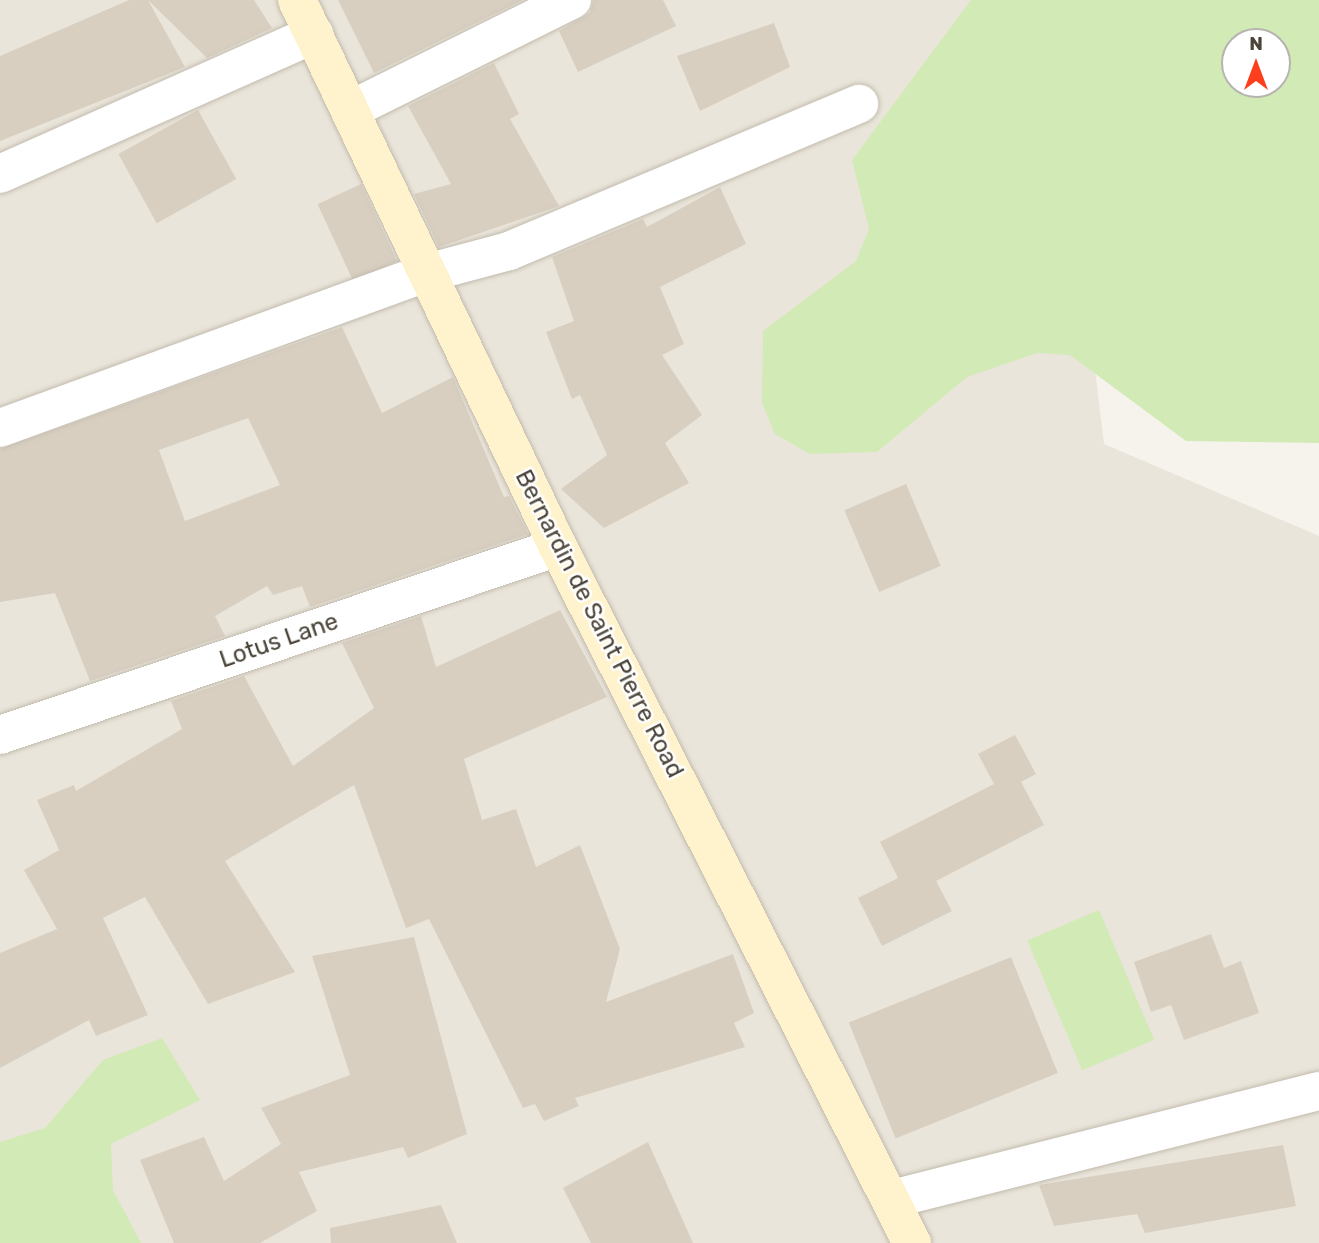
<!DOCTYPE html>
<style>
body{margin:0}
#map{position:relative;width:1319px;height:1243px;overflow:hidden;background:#f6f3ec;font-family:Rubik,sans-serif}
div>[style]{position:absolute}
.residential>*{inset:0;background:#eae5da}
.green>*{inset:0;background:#d2eab5;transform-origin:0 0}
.building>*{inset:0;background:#d8cfc1;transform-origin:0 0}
.roads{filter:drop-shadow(0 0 2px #c2bbae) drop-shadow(0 0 2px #c2bbae)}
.street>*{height:38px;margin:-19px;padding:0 19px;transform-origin:19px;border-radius:19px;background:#fff}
.secondary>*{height:38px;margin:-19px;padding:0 19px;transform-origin:19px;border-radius:19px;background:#fff3cd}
span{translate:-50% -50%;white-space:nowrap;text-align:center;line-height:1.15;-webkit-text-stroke:5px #fff;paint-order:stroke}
.street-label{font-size:24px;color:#4b4439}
.north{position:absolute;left:1221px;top:28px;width:70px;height:70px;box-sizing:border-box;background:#fff;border:2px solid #b7b4b0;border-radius:50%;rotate:0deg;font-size:19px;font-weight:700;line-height:28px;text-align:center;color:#4b4439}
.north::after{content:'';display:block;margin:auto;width:24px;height:32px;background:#fc3f1d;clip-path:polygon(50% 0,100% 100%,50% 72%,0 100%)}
</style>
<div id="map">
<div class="residential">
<i style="clip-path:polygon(0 0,1050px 0,1104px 444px,1319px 536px,1319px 1243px,0 1243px)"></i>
</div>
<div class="green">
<i style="clip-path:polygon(evenodd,971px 0,1319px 0,1319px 443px,1186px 441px,1070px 355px,1037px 353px,967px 377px,877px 452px,810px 454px,775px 434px,762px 403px,763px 331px,856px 261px,869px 229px,852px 160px,971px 0,1235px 42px,1277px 42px,1277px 84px,1235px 84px,1235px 42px)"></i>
<i style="left:1099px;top:910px;width:141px;height:78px;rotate:67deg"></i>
<i style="clip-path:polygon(162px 1038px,200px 1100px,111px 1144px,113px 1190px,141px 1243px,0 1243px,0 1142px,45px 1128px,103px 1060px)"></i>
</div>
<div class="building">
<i style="clip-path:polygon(129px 0,254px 0,272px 28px,207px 58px,148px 0,185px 67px,0 141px,0 56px)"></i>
<i style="clip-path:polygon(338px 0,523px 0,374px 73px)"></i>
<i style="clip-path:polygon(594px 0,663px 0,676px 26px,578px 72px,559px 31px,590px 13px)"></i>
<i style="clip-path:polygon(774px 23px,790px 67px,700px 111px,677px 56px)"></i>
<i style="clip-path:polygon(494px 63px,519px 114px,510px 119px,559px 206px,439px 247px,414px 194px,451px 184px,408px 106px)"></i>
<i style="left:198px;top:110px;width:79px;height:91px;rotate:61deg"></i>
<i style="left:361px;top:184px;width:85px;height:48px;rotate:65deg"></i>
<i style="clip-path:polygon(720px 187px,746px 244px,660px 287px,684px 344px,662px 355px,702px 415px,665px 443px,689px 483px,604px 528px,561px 489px,607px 455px,580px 395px,572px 399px,546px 332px,574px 321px,552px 257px,643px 219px,647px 227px)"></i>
<i style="clip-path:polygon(evenodd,342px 327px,382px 413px,453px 377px,504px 497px,509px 496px,528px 534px,310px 607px,302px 586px,273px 595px,267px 586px,215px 616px,225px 636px,90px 681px,55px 593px,0 602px,0 449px,342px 327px,248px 418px,280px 485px,185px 521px,159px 450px,248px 418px)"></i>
<i style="left:906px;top:484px;width:89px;height:67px;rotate:67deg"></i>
<i style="clip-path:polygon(560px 610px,607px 697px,464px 759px,482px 820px,516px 809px,536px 867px,580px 845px,620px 949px,606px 1002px,733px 954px,754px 1013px,734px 1023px,745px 1047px,575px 1098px,579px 1106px,544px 1121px,535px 1104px,523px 1108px,429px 919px,406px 928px,354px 785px,225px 861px,295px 972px,208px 1004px,145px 897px,103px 918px,148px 1015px,96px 1036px,89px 1020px,0 1068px,0 953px,57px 929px,24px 870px,59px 850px,37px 800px,74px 785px,76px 791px,182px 729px,171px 701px,244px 676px,293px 766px,374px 708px,342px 643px,421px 616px,436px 667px)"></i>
<i style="clip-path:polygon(1015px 735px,1036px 774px,1021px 782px,1044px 825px,936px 881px,952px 911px,882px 946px,858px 898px,898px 878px,880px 842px,994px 784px,978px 754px)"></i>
<i style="clip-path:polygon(1211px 934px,1224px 968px,1241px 961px,1259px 1013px,1184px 1040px,1171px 1005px,1151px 1012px,1134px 962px)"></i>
<i style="clip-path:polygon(414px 937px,467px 1134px,408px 1158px,403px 1147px,299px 1172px,317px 1211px,260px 1243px,174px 1243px,140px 1160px,204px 1137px,224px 1181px,281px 1144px,261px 1108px,350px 1075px,312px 956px)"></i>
<i style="left:1011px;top:957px;width:125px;height:175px;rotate:68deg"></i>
<i style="clip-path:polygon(648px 1142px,693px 1243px,591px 1243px,563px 1188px)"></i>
<i style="clip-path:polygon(1283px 1145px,1296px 1206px,1145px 1233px,1137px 1214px,1054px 1226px,1039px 1185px)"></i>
<i style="clip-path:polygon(441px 1205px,457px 1243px,331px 1243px,330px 1228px)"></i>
</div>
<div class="roads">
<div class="street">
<i style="left:350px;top:110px;width:248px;rotate:-26.4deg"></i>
<i style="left:0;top:174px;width:344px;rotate:-24deg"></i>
<i style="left:0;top:428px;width:454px;rotate:-20deg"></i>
<i style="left:427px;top:273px;width:85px;rotate:-15deg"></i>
<i style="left:509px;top:251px;width:380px;rotate:-22.8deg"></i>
<i style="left:0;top:735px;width:589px;rotate:-18.62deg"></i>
<i style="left:892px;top:1199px;width:440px;rotate:-14.2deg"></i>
</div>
<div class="secondary">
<i style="left:297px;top:0;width:606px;rotate:64.49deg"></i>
<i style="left:558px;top:547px;width:781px;rotate:63.04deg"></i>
</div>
</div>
<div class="street-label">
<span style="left:599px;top:624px;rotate:63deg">Bernardin de Saint Pierre Road</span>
<span style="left:279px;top:641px;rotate:-19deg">Lotus Lane</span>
</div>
<div class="north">N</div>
</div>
